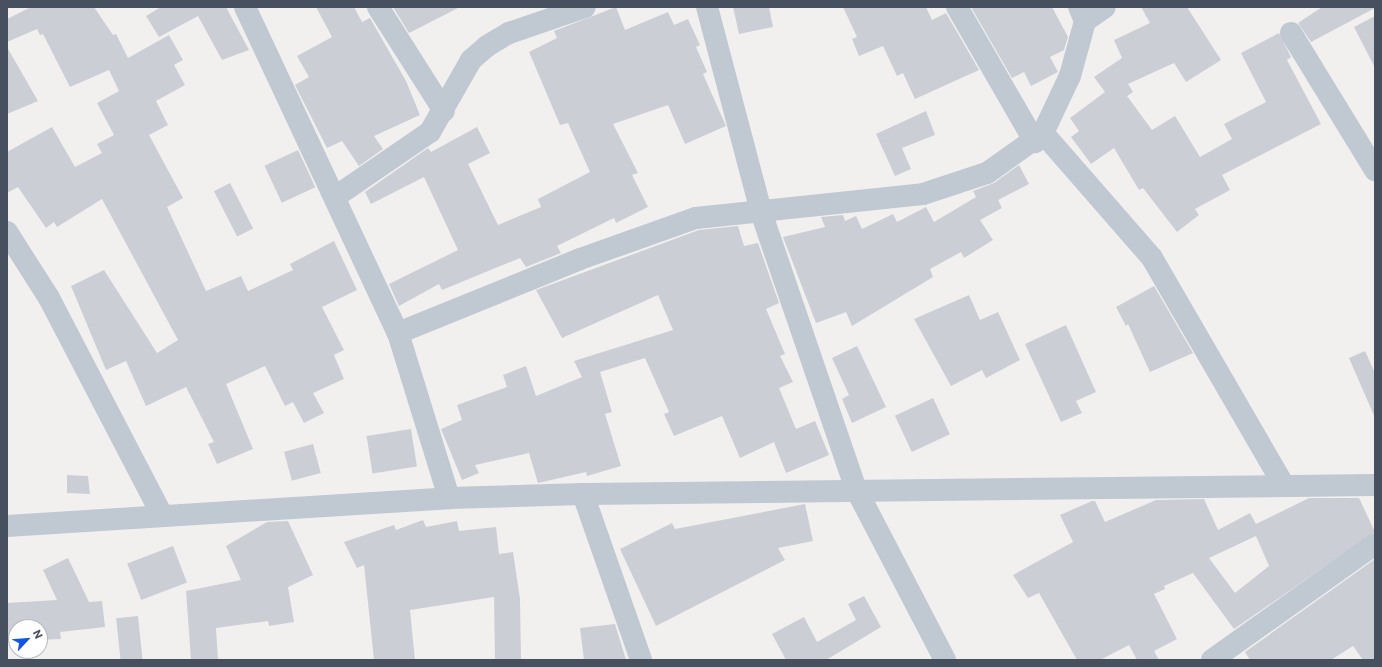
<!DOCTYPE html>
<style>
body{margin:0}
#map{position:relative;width:1382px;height:667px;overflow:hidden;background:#f2f0ef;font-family:Commissioner,sans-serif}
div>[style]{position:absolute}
.building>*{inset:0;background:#cbced5;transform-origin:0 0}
.minor>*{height:22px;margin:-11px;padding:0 11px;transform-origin:11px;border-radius:11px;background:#c0c8d2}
span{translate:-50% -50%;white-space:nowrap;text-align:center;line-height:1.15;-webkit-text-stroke:3px #fff;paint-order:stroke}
.frame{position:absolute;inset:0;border:8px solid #47505e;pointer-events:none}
.north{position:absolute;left:8px;top:619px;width:40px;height:40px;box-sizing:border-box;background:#fff;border:1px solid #b5b9bf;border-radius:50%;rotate:64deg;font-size:11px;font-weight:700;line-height:16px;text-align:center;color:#47505e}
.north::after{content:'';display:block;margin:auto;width:14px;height:18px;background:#1454e7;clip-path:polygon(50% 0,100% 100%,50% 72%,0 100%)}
</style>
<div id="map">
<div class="building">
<i style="clip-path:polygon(31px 7px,94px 7px,113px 35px,116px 34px,128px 58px,169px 35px,183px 60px,174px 65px,185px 85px,156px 101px,168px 125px,149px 135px,183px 198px,167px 207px,206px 291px,241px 276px,248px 291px,293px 270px,290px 264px,334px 241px,357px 290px,322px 307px,344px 350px,334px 355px,344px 379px,313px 393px,324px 413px,304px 423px,293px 402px,285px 406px,265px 366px,226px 384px,253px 449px,217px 464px,208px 444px,214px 442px,186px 387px,146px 406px,126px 361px,106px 370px,71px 286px,104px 270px,157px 353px,178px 340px,102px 199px,57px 227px,54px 222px,46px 228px,18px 187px,7px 193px,7px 152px,52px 127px,75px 167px,102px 153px,97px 144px,114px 135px,97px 103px,119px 91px,109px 70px,70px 87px,43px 34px,40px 35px,37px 29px,7px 42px,7px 19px)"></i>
<i style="clip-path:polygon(161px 7px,226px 7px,249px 50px,222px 60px,198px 16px,159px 37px,146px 16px)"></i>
<i style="clip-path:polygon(316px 7px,354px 7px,362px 22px,370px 18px,406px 81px,420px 115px,374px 136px,383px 149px,359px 166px,342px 141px,327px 148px,295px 85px,309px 77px,297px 56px,332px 37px)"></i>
<i style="clip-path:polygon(393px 7px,460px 7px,409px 33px)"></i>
<i style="clip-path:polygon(616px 7px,625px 30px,668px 12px,674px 25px,688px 19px,700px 45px,696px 47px,707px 72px,703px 74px,726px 126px,685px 144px,668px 105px,613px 124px,638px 173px,632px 175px,648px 207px,616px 223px,614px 218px,557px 246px,561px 253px,526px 267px,520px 258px,442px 290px,439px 284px,399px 306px,389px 284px,458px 250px,424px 177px,371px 204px,365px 192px,428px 148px,431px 152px,477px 127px,490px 153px,468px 164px,498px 225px,541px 207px,538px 199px,590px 172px,568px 123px,560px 125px,529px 52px,557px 38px,554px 31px)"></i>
<i style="clip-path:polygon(733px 7px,769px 7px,773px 27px,739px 34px)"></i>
<i style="clip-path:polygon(843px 7px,926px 7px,932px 20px,946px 13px,979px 70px,915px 99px,903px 73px,897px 76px,883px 46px,859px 56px,852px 39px,857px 37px)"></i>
<i style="clip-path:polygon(971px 7px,1052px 7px,1068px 37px,1064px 50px,1050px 57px,1058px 72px,1031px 86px,1024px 72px,1012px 78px)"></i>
<i style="clip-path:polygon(1141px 7px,1187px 7px,1221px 60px,1186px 82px,1174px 63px,1128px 84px,1133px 92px,1127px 96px,1152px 130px,1175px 116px,1200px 157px,1232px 139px,1224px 124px,1266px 102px,1241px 53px,1279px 33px,1291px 57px,1287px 60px,1321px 124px,1222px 175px,1230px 190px,1195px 209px,1199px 215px,1177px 232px,1143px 188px,1139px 190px,1114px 148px,1091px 164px,1071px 137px,1079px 131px,1070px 118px,1105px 92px,1094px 77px,1122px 58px,1114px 40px,1150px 23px)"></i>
<i style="clip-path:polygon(1322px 7px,1375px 7px,1375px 8px,1311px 42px,1298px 23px)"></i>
<i style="clip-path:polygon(1375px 16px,1375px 68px,1354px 27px)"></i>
<i style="clip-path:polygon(7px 47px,38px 101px,7px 114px)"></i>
<i style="clip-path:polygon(926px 111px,935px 135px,902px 148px,911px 169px,895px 176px,876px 134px)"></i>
<i style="left:298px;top:150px;width:41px;height:37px;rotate:65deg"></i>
<i style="clip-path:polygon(1019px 165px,1029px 184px,998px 200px,1002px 208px,980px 220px,993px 240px,964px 258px,961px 252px,930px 269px,933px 277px,852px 326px,846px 312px,816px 323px,783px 237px,825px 227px,821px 217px,843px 215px,845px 221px,856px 216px,862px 229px,893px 214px,897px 222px,926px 207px,934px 222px,976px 197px,973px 191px,994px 183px)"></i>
<i style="left:230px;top:183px;width:51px;height:18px;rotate:63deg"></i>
<i style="clip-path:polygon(738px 226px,744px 246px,758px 243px,779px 303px,766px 309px,785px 354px,780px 356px,793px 382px,779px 388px,796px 429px,815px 421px,829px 455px,786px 473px,774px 442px,740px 458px,722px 416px,674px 436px,664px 414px,669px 412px,645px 358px,600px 372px,612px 412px,605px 414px,621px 466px,587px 476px,586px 472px,538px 483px,529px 453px,475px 465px,479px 473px,462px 480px,441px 429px,462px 420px,457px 405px,507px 387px,503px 375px,526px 366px,536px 396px,582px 377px,574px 361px,673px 330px,658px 295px,562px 338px,536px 290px,699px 230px)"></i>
<i style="clip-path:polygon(1154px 286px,1193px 353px,1150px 372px,1128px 324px,1126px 326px,1116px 307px)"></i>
<i style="clip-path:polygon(969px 295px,980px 320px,998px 312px,1020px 360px,986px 378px,982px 370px,951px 386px,914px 319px)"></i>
<i style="clip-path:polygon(1066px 325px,1096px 392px,1076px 401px,1082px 413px,1061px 422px,1025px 344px)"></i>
<i style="clip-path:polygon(857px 346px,886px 407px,852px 423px,842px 399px,849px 395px,832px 358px)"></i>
<i style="clip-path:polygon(1365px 351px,1375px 373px,1375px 418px,1349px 358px)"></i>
<i style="left:933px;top:398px;width:40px;height:42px;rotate:65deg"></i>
<i style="left:411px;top:429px;width:38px;height:45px;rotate:81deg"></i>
<i style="left:313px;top:444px;width:30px;height:30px;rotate:75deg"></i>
<i style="clip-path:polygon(67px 475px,88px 476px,90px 494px,67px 493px)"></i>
<i style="clip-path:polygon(evenodd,1309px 498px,1359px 498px,1375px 532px,1234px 629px,1193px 573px,1164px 586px,1165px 589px,1154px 594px,1177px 639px,1154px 651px,1159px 660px,1137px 660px,1129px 645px,1100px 660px,1077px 660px,1039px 593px,1028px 598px,1013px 575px,1073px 542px,1060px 515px,1092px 501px,1095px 501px,1105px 522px,1156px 500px,1204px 499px,1218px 530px,1250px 513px,1256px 524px,1309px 498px,1256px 536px,1269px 566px,1235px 593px,1209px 558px,1256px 536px)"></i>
<i style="clip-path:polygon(805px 504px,813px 541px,778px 548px,785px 560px,656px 626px,620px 549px,672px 523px,675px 529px)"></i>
<i style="clip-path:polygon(423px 520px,426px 527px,457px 521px,459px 531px,496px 527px,499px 554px,513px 552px,520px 599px,521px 660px,495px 660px,494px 597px,410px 610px,415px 660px,374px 660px,364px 565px,357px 568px,344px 542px,394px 525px,396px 530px)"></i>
<i style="clip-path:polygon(288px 521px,313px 575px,288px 587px,294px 622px,269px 626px,268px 621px,216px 628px,218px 660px,191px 660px,186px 591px,241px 580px,226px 546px,267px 522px)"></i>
<i style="left:173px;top:546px;width:39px;height:49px;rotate:69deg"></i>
<i style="clip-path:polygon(68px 558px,89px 602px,102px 601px,105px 627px,60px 632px,61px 639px,40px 640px,40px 627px,16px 627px,16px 642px,7px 642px,7px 603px,57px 600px,43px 570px)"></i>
<i style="clip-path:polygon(1375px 559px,1375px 660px,1363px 660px,1353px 646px,1331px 660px,1250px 660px,1245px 652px)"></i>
<i style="clip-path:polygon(864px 596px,881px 627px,826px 660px,786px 660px,772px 634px,804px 617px,817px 642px,856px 620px,848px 604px)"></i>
<i style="left:138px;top:616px;width:44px;height:22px;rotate:84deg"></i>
<i style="clip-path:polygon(615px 624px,626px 660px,584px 660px,580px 628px)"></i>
</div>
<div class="minor">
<i style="left:245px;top:7px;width:360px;rotate:64.9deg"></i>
<i style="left:398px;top:333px;width:173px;rotate:72.8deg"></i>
<i style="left:378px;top:7px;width:123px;rotate:57.6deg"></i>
<i style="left:707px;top:7px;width:212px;rotate:75.2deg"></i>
<i style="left:761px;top:212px;width:293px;rotate:71.1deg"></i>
<i style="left:856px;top:489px;width:193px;rotate:62.5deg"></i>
<i style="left:957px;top:7px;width:156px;rotate:60deg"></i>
<i style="left:1085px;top:21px;width:24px;rotate:-35deg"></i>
<i style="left:1291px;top:33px;width:161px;rotate:58.5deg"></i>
<i style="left:1043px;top:133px;width:166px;rotate:48.9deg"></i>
<i style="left:1152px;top:258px;width:263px;rotate:59.9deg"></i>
<i style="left:335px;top:197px;width:115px;rotate:-34.4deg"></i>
<i style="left:430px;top:132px;width:83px;rotate:-60.3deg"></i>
<i style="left:471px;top:60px;width:21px;rotate:-41deg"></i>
<i style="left:487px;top:46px;width:26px;rotate:-31deg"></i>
<i style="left:509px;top:33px;width:80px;rotate:-18.9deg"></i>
<i style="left:7px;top:232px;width:78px;rotate:57.5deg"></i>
<i style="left:49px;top:298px;width:245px;rotate:62.5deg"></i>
<i style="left:398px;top:333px;width:196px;rotate:-22.1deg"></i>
<i style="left:580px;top:259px;width:123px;rotate:-19.5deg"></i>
<i style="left:696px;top:218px;width:228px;rotate:-6deg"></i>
<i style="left:923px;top:194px;width:67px;rotate:-18.2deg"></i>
<i style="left:987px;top:173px;width:69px;rotate:-35.5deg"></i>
<i style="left:1043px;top:133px;width:63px;rotate:-64.7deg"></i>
<i style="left:1070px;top:76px;width:57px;rotate:-74.7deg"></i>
<i style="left:1085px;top:21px;width:15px;rotate:-113deg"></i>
<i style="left:583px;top:494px;width:176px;rotate:70.7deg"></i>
<i style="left:7px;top:526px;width:443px;rotate:-3.6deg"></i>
<i style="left:449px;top:498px;width:134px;rotate:-1.7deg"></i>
<i style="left:583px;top:494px;width:792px;rotate:-0.65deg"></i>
<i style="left:1212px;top:660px;width:200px;rotate:-35.4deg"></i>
</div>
<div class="frame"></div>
<div class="north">N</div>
</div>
